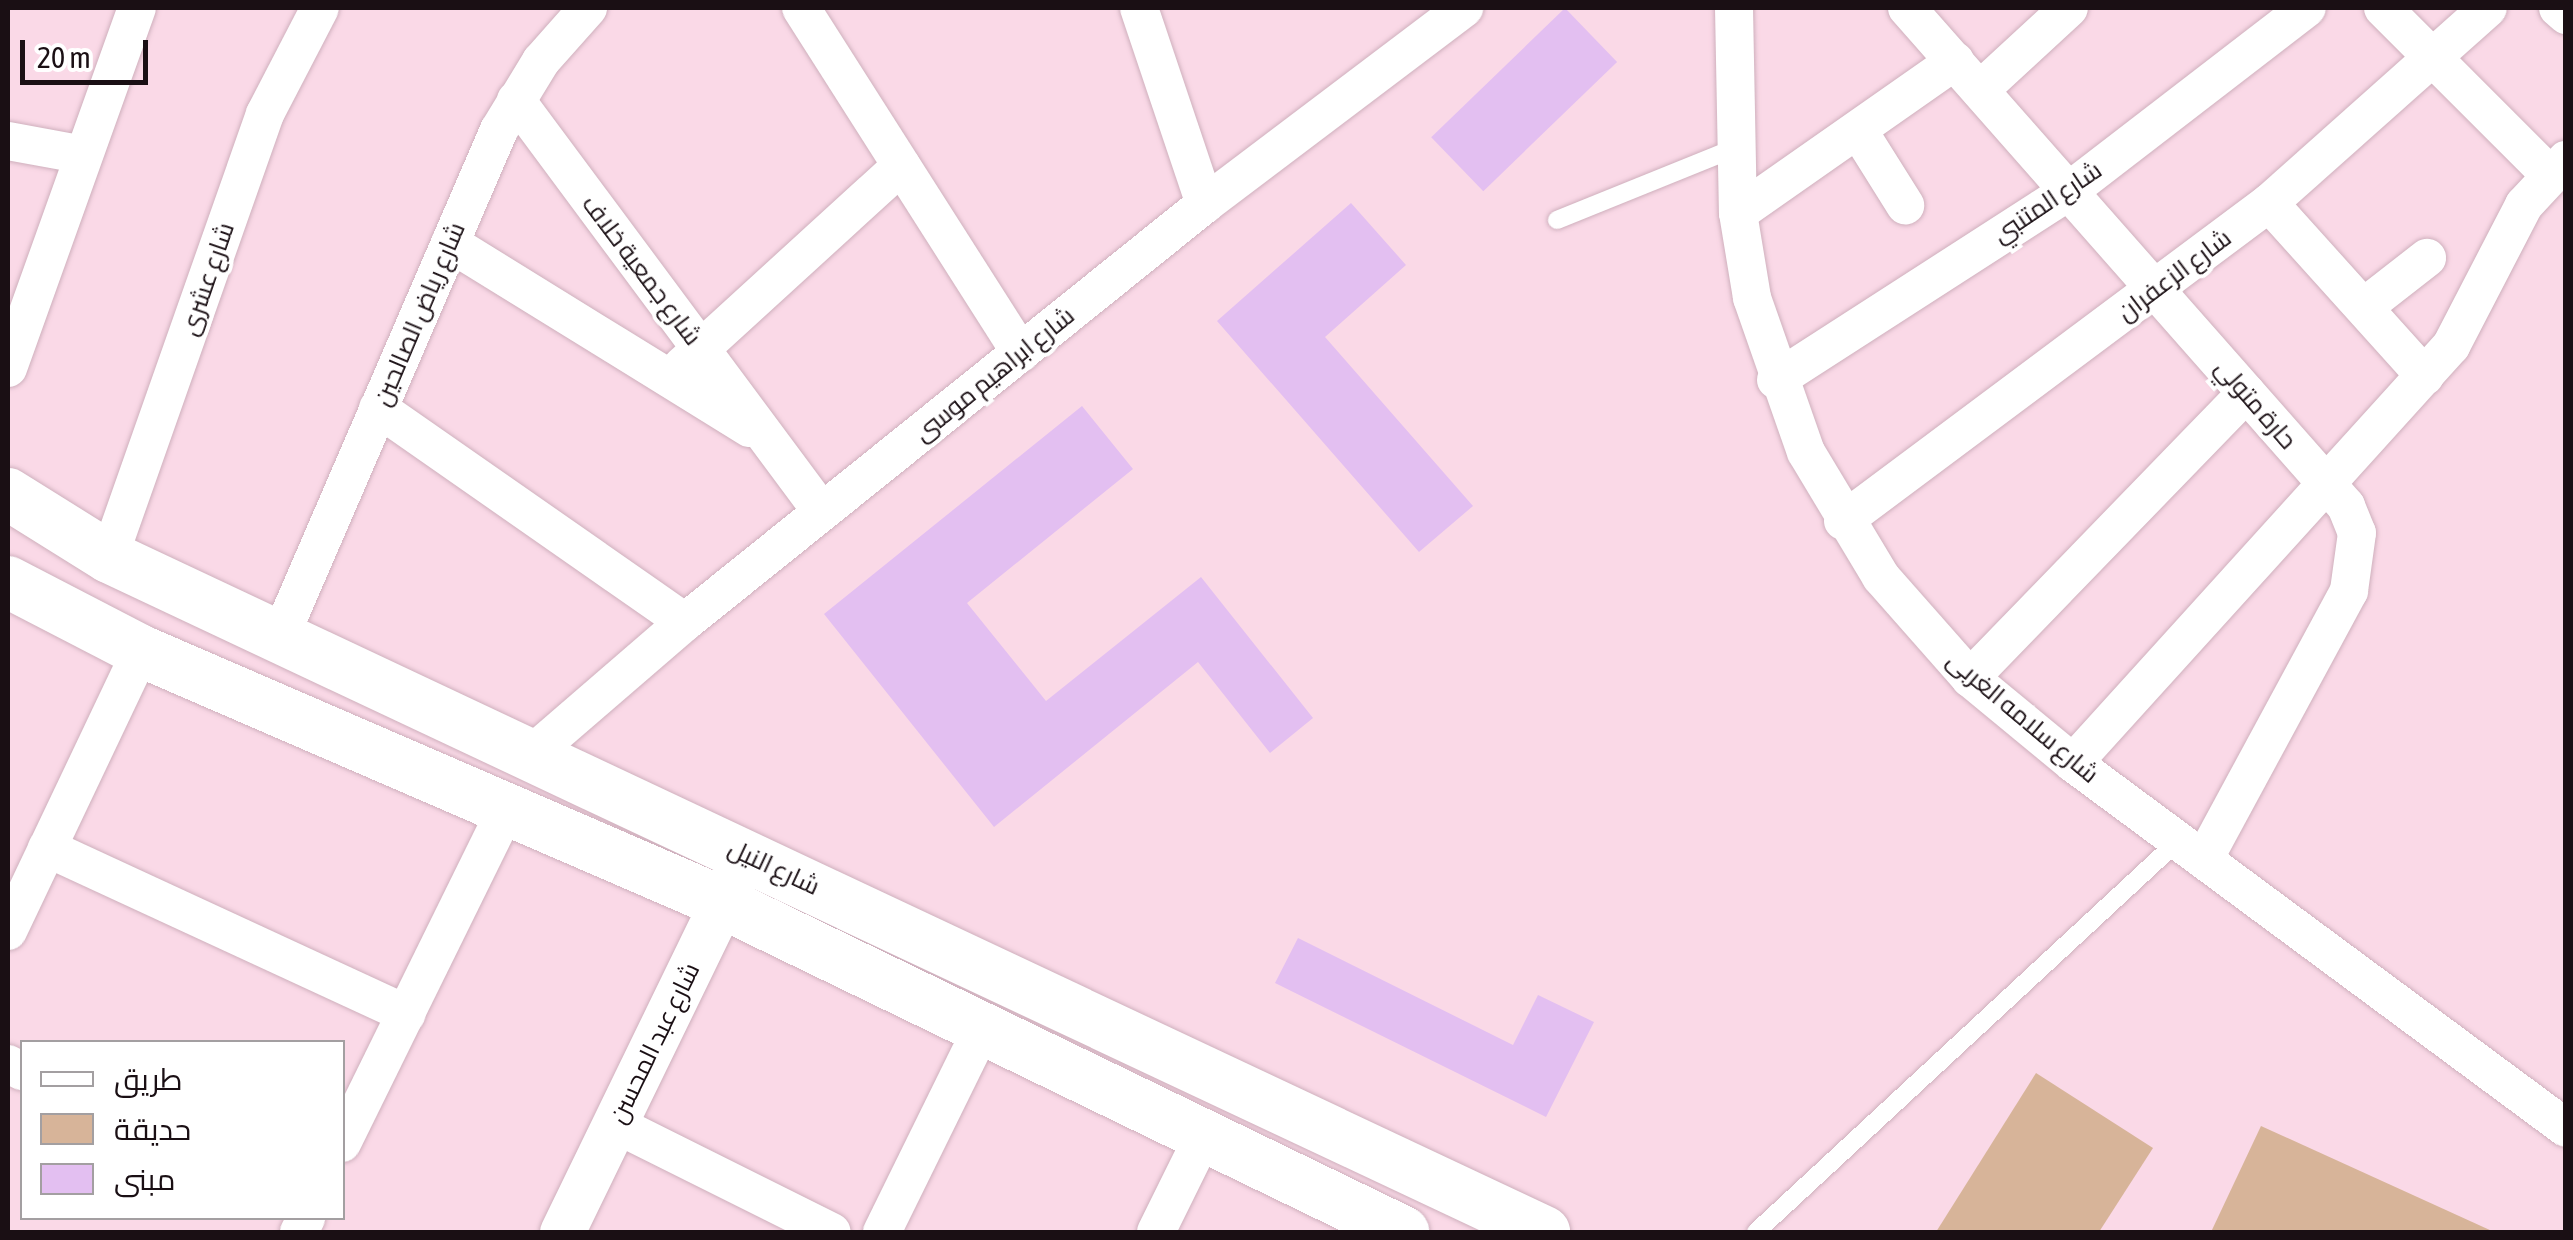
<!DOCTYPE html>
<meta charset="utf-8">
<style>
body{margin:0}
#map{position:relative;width:2573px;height:1240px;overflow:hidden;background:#fad9e7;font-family:"Asap Condensed",Cairo,sans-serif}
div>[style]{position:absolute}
.green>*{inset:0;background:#d7b499}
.building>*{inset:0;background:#e3bff1;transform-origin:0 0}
.roads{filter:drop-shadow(0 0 2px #cfb0bd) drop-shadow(0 0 2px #cfb0bd)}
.service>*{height:18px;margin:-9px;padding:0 9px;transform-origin:9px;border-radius:9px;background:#fff}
.minor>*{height:38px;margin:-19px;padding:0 19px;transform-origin:19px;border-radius:19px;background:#fff}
.tertiary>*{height:45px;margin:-22.5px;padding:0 22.5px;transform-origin:22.5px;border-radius:22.5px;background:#fff}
.secondary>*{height:52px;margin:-26px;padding:0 26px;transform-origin:26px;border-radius:26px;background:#fff}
span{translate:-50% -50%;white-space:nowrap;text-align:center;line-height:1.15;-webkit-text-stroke:8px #fff;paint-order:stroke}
.street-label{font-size:25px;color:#1a0f14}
.frame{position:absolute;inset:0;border:10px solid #1a0f14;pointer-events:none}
.legend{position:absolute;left:20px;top:1040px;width:325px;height:180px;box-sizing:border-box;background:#fff;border:2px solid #a39fa1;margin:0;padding:12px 18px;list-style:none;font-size:30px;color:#1a0f14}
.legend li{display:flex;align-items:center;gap:20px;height:50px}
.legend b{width:50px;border:2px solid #a39fa1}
.scale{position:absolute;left:20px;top:40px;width:128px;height:45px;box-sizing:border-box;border:5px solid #1a0f14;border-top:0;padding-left:12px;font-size:30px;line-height:35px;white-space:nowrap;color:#1a0f14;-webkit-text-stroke:8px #fff;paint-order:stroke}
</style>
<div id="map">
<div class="green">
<i style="clip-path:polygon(2036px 1073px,2153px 1148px,2099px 1232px,1936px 1232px)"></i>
<i style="clip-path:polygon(2261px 1126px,2492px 1231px,2211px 1232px)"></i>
</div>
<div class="building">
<i style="left:1565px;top:8px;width:75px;height:186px;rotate:46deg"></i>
<i style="clip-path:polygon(1351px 203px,1406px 265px,1325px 337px,1473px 506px,1419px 552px,1217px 321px)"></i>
<i style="clip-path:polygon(1082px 406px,1133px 469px,967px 603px,1046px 701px,1201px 577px,1313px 718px,1270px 753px,1198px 662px,994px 827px,824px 614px)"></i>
<i style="clip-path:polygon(1298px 938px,1513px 1045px,1538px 995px,1594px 1022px,1546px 1117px,1275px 983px)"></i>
</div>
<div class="roads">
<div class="service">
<i style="left:1557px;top:220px;width:192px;rotate:-22deg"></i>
<i style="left:1756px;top:1232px;width:577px;rotate:-42.82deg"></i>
</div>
<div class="minor">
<i style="left:801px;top:8px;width:409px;rotate:57.5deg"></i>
<i style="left:1139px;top:8px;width:207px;rotate:71.4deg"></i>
<i style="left:1734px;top:8px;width:205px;rotate:88.9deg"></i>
<i style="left:1738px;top:213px;width:86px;rotate:80.6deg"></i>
<i style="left:1752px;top:298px;width:163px;rotate:70.7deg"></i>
<i style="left:1806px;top:452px;width:146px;rotate:59deg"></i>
<i style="left:1881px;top:577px;width:135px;rotate:48.6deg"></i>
<i style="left:1970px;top:678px;width:134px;rotate:39.5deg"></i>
<i style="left:2073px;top:763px;width:613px;rotate:36.51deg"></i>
<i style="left:1907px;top:8px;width:664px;rotate:48.6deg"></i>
<i style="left:2346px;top:506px;width:29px;rotate:68deg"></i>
<i style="left:2357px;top:533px;width:59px;rotate:97.9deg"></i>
<i style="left:2349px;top:591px;width:305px;rotate:118.4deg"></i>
<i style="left:2383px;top:8px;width:236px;rotate:45deg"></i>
<i style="left:2558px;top:8px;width:11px;rotate:41deg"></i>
<i style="left:1980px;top:90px;width:121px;rotate:-42.7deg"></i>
<i style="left:516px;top:100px;width:513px;rotate:53.4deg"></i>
<i style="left:1858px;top:130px;width:89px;rotate:57.9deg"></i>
<i style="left:8px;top:141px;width:77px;rotate:10.4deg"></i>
<i style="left:2269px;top:203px;width:233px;rotate:48deg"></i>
<i style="left:1738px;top:213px;width:265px;rotate:-35deg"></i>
<i style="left:450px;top:243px;width:352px;rotate:31.7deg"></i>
<i style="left:2364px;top:307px;width:80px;rotate:-37.9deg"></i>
<i style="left:682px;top:366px;width:297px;rotate:-42.4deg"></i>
<i style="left:8px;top:368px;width:382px;rotate:-70.3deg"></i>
<i style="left:1776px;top:380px;width:349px;rotate:-32.8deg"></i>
<i style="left:2069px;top:191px;width:300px;rotate:-37.6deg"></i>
<i style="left:378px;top:408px;width:374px;rotate:34.9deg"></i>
<i style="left:1843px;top:521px;width:532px;rotate:-36.74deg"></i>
<i style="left:2269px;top:203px;width:293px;rotate:-41.7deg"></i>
<i style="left:109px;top:557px;width:470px;rotate:-70.6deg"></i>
<i style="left:265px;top:114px;width:119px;rotate:-62.6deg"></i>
<i style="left:280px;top:637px;width:552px;rotate:-66.64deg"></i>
<i style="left:499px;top:130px;width:81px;rotate:-58.7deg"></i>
<i style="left:541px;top:61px;width:71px;rotate:-48.4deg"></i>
<i style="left:1970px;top:678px;width:397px;rotate:-45.9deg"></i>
<i style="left:533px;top:753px;width:201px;rotate:-40.8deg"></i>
<i style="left:685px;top:622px;width:667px;rotate:-38.79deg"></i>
<i style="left:1205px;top:204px;width:325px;rotate:-37.1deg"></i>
<i style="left:2073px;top:763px;width:563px;rotate:-47.81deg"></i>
<i style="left:2451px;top:346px;width:159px;rotate:-62.6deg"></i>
<i style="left:2524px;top:205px;width:62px;rotate:-47deg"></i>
<i style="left:47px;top:848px;width:396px;rotate:24.8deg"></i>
<i style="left:8px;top:931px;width:310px;rotate:-64.6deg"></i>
<i style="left:8px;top:1064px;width:16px;rotate:27deg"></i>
<i style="left:615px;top:1124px;width:242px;rotate:26.5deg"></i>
<i style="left:342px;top:1143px;width:371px;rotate:-63.8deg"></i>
<i style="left:299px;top:1232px;width:16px;rotate:-63deg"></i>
<i style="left:882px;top:1232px;width:229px;rotate:-63.8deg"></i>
<i style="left:1156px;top:1232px;width:108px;rotate:-63.7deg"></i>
</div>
<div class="tertiary">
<i style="left:562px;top:1232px;width:399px;rotate:-64.1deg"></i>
</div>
<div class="secondary">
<i style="left:8px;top:494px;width:119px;rotate:32deg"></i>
<i style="left:109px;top:557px;width:1586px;rotate:25.19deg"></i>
<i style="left:8px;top:582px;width:150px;rotate:27.4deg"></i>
<i style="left:141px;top:651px;width:632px;rotate:23.4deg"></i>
<i style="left:721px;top:902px;width:758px;rotate:25.82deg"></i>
</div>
</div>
<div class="street-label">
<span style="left:2047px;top:202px;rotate:-34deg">شارع المتنبي</span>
<span style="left:642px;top:270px;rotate:53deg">شارع جمعية خلاف</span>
<span style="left:2174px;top:275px;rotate:-37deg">شارع الزعفران</span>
<span style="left:207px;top:279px;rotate:-71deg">شارع عشرى</span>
<span style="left:419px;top:314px;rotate:-67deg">شارع رياض الصالحين</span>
<span style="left:994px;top:374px;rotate:-39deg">شارع ابراهيم موسى</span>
<span style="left:2256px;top:404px;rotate:49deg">حارة متولي</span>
<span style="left:2023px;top:717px;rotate:40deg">شارع سلامه الغربى</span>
<span style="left:774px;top:867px;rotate:25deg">شارع النيل</span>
<span style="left:654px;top:1043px;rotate:-64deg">شارع عبد المحسن</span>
</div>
<div class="frame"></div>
<ul class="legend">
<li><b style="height:12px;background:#fff"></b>طريق</li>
<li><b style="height:28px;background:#d7b499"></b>حديقة</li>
<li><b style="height:28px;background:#e3bff1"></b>مبنى</li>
</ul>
<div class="scale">20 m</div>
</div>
